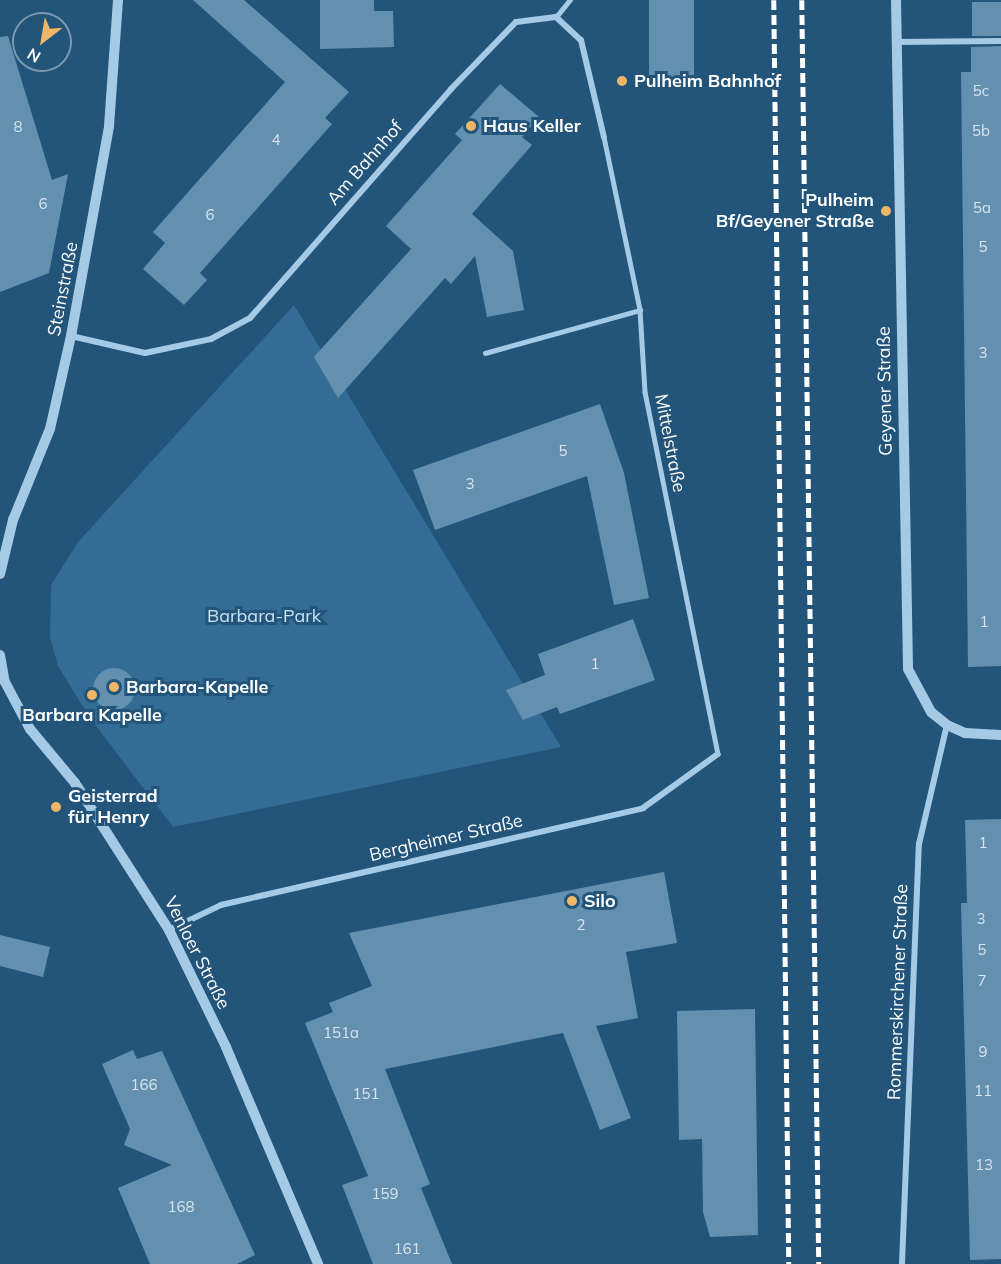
<!DOCTYPE html>
<meta charset="utf-8">
<style>
body{margin:0}
#map{position:relative;width:1001px;height:1264px;overflow:hidden;background:#23547a;font-family:Mulish,sans-serif}
div>[style]{position:absolute}
.green>*{inset:0;background:#336d96}
.building>*{inset:0;background:#6490b0;transform-origin:0 0}
.round{border-radius:50%}
.service>*{height:4.5px;margin:-2.25px;padding:0 2.25px;transform-origin:2.25px;border-radius:2.25px;background:#a5cae5}
.minor>*{height:6px;margin:-3px;padding:0 3px;transform-origin:3px;border-radius:3px;background:#a5cae5}
.tertiary>*{height:10px;margin:-5px;padding:0 5px;transform-origin:5px;border-radius:5px;background:#a5cae5}
.rail>*{height:4.5px;margin-top:-2.25px;transform-origin:0;background:repeating-linear-gradient(90deg,#fff 0 10px,transparent 0 14.5px)}
.dots>*{width:16px;height:16px;translate:-50% -50%;box-sizing:border-box;border:3px solid #23547a;border-radius:50%}
span{translate:-50% -50%;white-space:nowrap;text-align:center;line-height:1.15;-webkit-text-stroke:6px #23547a;paint-order:stroke}
.number-label{font-size:15px;color:#d8e3eb}
.number-label span{-webkit-text-stroke-width:0}
.poi-label{font-size:18px;color:#fff;font-weight:700}
.left{translate:0 -50%;text-align:left}
.right{translate:-100% -50%;text-align:right}
.street-label{font-size:18px;color:#fff}
.park-label{font-size:18px;color:#c8e2f4}
.north{position:absolute;left:12px;top:12px;width:60px;height:60px;box-sizing:border-box;background:#23547a;border:2px solid #7b98af;border-radius:50%;rotate:211deg;font-size:16px;font-weight:700;line-height:24px;text-align:center;color:#fff}
.north::after{content:'';display:block;margin:auto;width:21px;height:27px;background:#f0b668;clip-path:polygon(50% 0,100% 100%,50% 72%,0 100%)}
</style>
<div id="map">
<div class="green">
<i style="clip-path:polygon(294px 305px,561px 747px,173px 827px,90px 718px,58px 666px,50px 637px,51px 585px,78px 542px)"></i>
</div>
<div class="building">
<i style="clip-path:polygon(193px 0,244px 0,349px 92px,325px 118px,332px 124px,200px 273px,207px 280px,184px 305px,143px 269px,165px 243px,153px 232px,285px 82px)"></i>
<i style="clip-path:polygon(320px 0,374px 0,374px 11px,393px 11px,394px 47px,320px 49px)"></i>
<i style="left:649px;top:0;width:45px;height:81px"></i>
<i style="left:972px;top:2px;width:29px;height:34px"></i>
<i style="clip-path:polygon(8px 36px,52px 180px,68px 174px,49px 273px,0 292px,0 37px)"></i>
<i style="clip-path:polygon(1001px 46px,1001px 666px,968px 667px,961px 72px,971px 72px,971px 47px)"></i>
<i style="clip-path:polygon(500px 84px,539px 117px,522px 137px,532px 145px,472px 214px,513px 251px,524px 310px,487px 317px,475px 256px,451px 284px,445px 278px,338px 398px,314px 357px,411px 249px,386px 226px,462px 140px,455px 134px)"></i>
<i style="clip-path:polygon(600px 404px,624px 473px,649px 598px,614px 605px,587px 476px,435px 530px,413px 470px)"></i>
<i style="clip-path:polygon(633px 619px,655px 680px,560px 714px,557px 707px,523px 720px,506px 690px,545px 675px,538px 654px)"></i>
<i class="round" style="left:93px;top:668px;width:42px;height:42px"></i>
<i style="clip-path:polygon(1001px 819px,1001px 1259px,970px 1260px,961px 903px,967px 903px,965px 820px)"></i>
<i style="clip-path:polygon(664px 872px,677px 943px,626px 952px,638px 1018px,596px 1026px,631px 1118px,600px 1130px,563px 1033px,385px 1069px,430px 1184px,421px 1188px,452px 1264px,373px 1264px,342px 1185px,368px 1176px,305px 1023px,333px 1012px,329px 1003px,372px 986px,349px 933px)"></i>
<i style="clip-path:polygon(0 935px,50px 947px,43px 977px,0 966px)"></i>
<i style="clip-path:polygon(755px 1009px,758px 1235px,710px 1237px,703px 1212px,702px 1139px,679px 1140px,677px 1011px)"></i>
<i style="clip-path:polygon(133px 1050px,137px 1059px,162px 1051px,255px 1255px,237px 1264px,150px 1264px,118px 1188px,172px 1165px,124px 1145px,130px 1129px,102px 1064px)"></i>
</div>
<div class="service">
<i style="left:556px;top:17px;width:22px;rotate:-51deg"></i>
<i style="left:604px;top:137px;width:177px;rotate:78.2deg"></i>
<i style="left:640px;top:310px;width:82px;rotate:86.5deg"></i>
<i style="left:645px;top:392px;width:369px;rotate:78.6deg"></i>
<i style="left:485px;top:353px;width:161px;rotate:-15.5deg"></i>
</div>
<div class="minor">
<i style="left:896px;top:42px;width:105px;rotate:-0.5deg"></i>
<i style="left:71px;top:336px;width:76px;rotate:12.9deg"></i>
<i style="left:145px;top:353px;width:67px;rotate:-12deg"></i>
<i style="left:211px;top:339px;width:44px;rotate:-28.3deg"></i>
<i style="left:250px;top:318px;width:305px;rotate:-48.7deg"></i>
<i style="left:451px;top:89px;width:93px;rotate:-45.9deg"></i>
<i style="left:516px;top:22px;width:40px;rotate:-7.1deg"></i>
<i style="left:556px;top:17px;width:34px;rotate:43deg"></i>
<i style="left:581px;top:40px;width:100px;rotate:76.7deg"></i>
<i style="left:169px;top:930px;width:58px;rotate:-25.7deg"></i>
<i style="left:221px;top:905px;width:433px;rotate:-12.9deg"></i>
<i style="left:643px;top:808px;width:92px;rotate:-35.8deg"></i>
<i style="left:902px;top:1264px;width:420px;rotate:-87.7deg"></i>
<i style="left:919px;top:844px;width:122px;rotate:-76.8deg"></i>
</div>
<div class="tertiary">
<i style="left:896px;top:0;width:669px;rotate:88.97deg"></i>
<i style="left:908px;top:669px;width:49px;rotate:61.9deg"></i>
<i style="left:931px;top:712px;width:21px;rotate:39deg"></i>
<i style="left:947px;top:725px;width:20px;rotate:24deg"></i>
<i style="left:965px;top:733px;width:36px;rotate:3deg"></i>
<i style="left:0;top:574px;width:56px;rotate:-76.5deg"></i>
<i style="left:13px;top:520px;width:98px;rotate:-67.9deg"></i>
<i style="left:50px;top:429px;width:95px;rotate:-77.3deg"></i>
<i style="left:71px;top:336px;width:213px;rotate:-79.7deg"></i>
<i style="left:109px;top:126px;width:126px;rotate:-85.9deg"></i>
<i style="left:0;top:655px;width:27px;rotate:80deg"></i>
<i style="left:5px;top:682px;width:53px;rotate:62deg"></i>
<i style="left:30px;top:729px;width:70px;rotate:50.2deg"></i>
<i style="left:75px;top:783px;width:174px;rotate:57.4deg"></i>
<i style="left:169px;top:930px;width:130px;rotate:64deg"></i>
<i style="left:226px;top:1047px;width:236px;rotate:67deg"></i>
</div>
<div class="rail">
<i style="left:774px;top:0;width:1264px;rotate:89.32deg"></i>
<i style="left:802px;top:0;width:1264px;rotate:89.23deg"></i>
</div>
<div class="dots">
<i style="left:622px;top:81px;background:#f0b668"></i>
<i style="left:471px;top:126px;background:#f0b668"></i>
<i style="left:886px;top:211px;background:#f0b668"></i>
<i style="left:114px;top:687px;background:#f0b668"></i>
<i style="left:92px;top:695px;background:#f0b668"></i>
<i style="left:56px;top:807px;background:#f0b668"></i>
<i style="left:572px;top:901px;background:#f0b668"></i>
</div>
<div class="number-label">
<span style="left:981px;top:91px">5c</span>
<span style="left:18px;top:127px">8</span>
<span style="left:981px;top:131px">5b</span>
<span style="left:276px;top:140px">4</span>
<span style="left:43px;top:204px">6</span>
<span style="left:982px;top:208px">5a</span>
<span style="left:210px;top:215px">6</span>
<span style="left:983px;top:247px">5</span>
<span style="left:983px;top:353px">3</span>
<span style="left:563px;top:451px">5</span>
<span style="left:470px;top:484px">3</span>
<span style="left:984px;top:622px">1</span>
<span style="left:595px;top:664px">1</span>
<span style="left:983px;top:843px">1</span>
<span style="left:981px;top:919px">3</span>
<span style="left:581px;top:925px">2</span>
<span style="left:982px;top:950px">5</span>
<span style="left:982px;top:981px">7</span>
<span style="left:341px;top:1033px">151a</span>
<span style="left:983px;top:1052px">9</span>
<span style="left:144px;top:1085px">166</span>
<span style="left:983px;top:1091px">11</span>
<span style="left:366px;top:1094px">151</span>
<span style="left:984px;top:1165px">13</span>
<span style="left:385px;top:1194px">159</span>
<span style="left:181px;top:1207px">168</span>
<span style="left:407px;top:1249px">161</span>
</div>
<div class="poi-label">
<span class="left" style="left:634px;top:81px">Pulheim Bahnhof</span>
<span class="left" style="left:483px;top:126px">Haus Keller</span>
<span class="right" style="left:874px;top:211px">Pulheim<br>Bf/Geyener Straße</span>
<span class="left" style="left:126px;top:687px">Barbara-Kapelle</span>
<span style="left:92px;top:715px">Barbara Kapelle</span>
<span class="left" style="left:68px;top:807px">Geisterrad<br>für Henry</span>
<span class="left" style="left:584px;top:901px">Silo</span>
</div>
<div class="street-label">
<span style="left:365px;top:163px;rotate:-49deg">Am Bahnhof</span>
<span style="left:63px;top:289px;rotate:-79deg">Steinstraße</span>
<span style="left:885px;top:391px;rotate:-91deg">Geyener Straße</span>
<span style="left:670px;top:443px;rotate:79deg">Mittelstraße</span>
<span style="left:446px;top:838px;rotate:-13deg">Bergheimer Straße</span>
<span style="left:197px;top:953px;rotate:63deg">Venloer Straße</span>
<span style="left:898px;top:992px;rotate:-88deg">Rommerskirchener Straße</span>
</div>
<div class="park-label">
<span style="left:264px;top:616px">Barbara-Park</span>
</div>
<div class="north">N</div>
</div>
